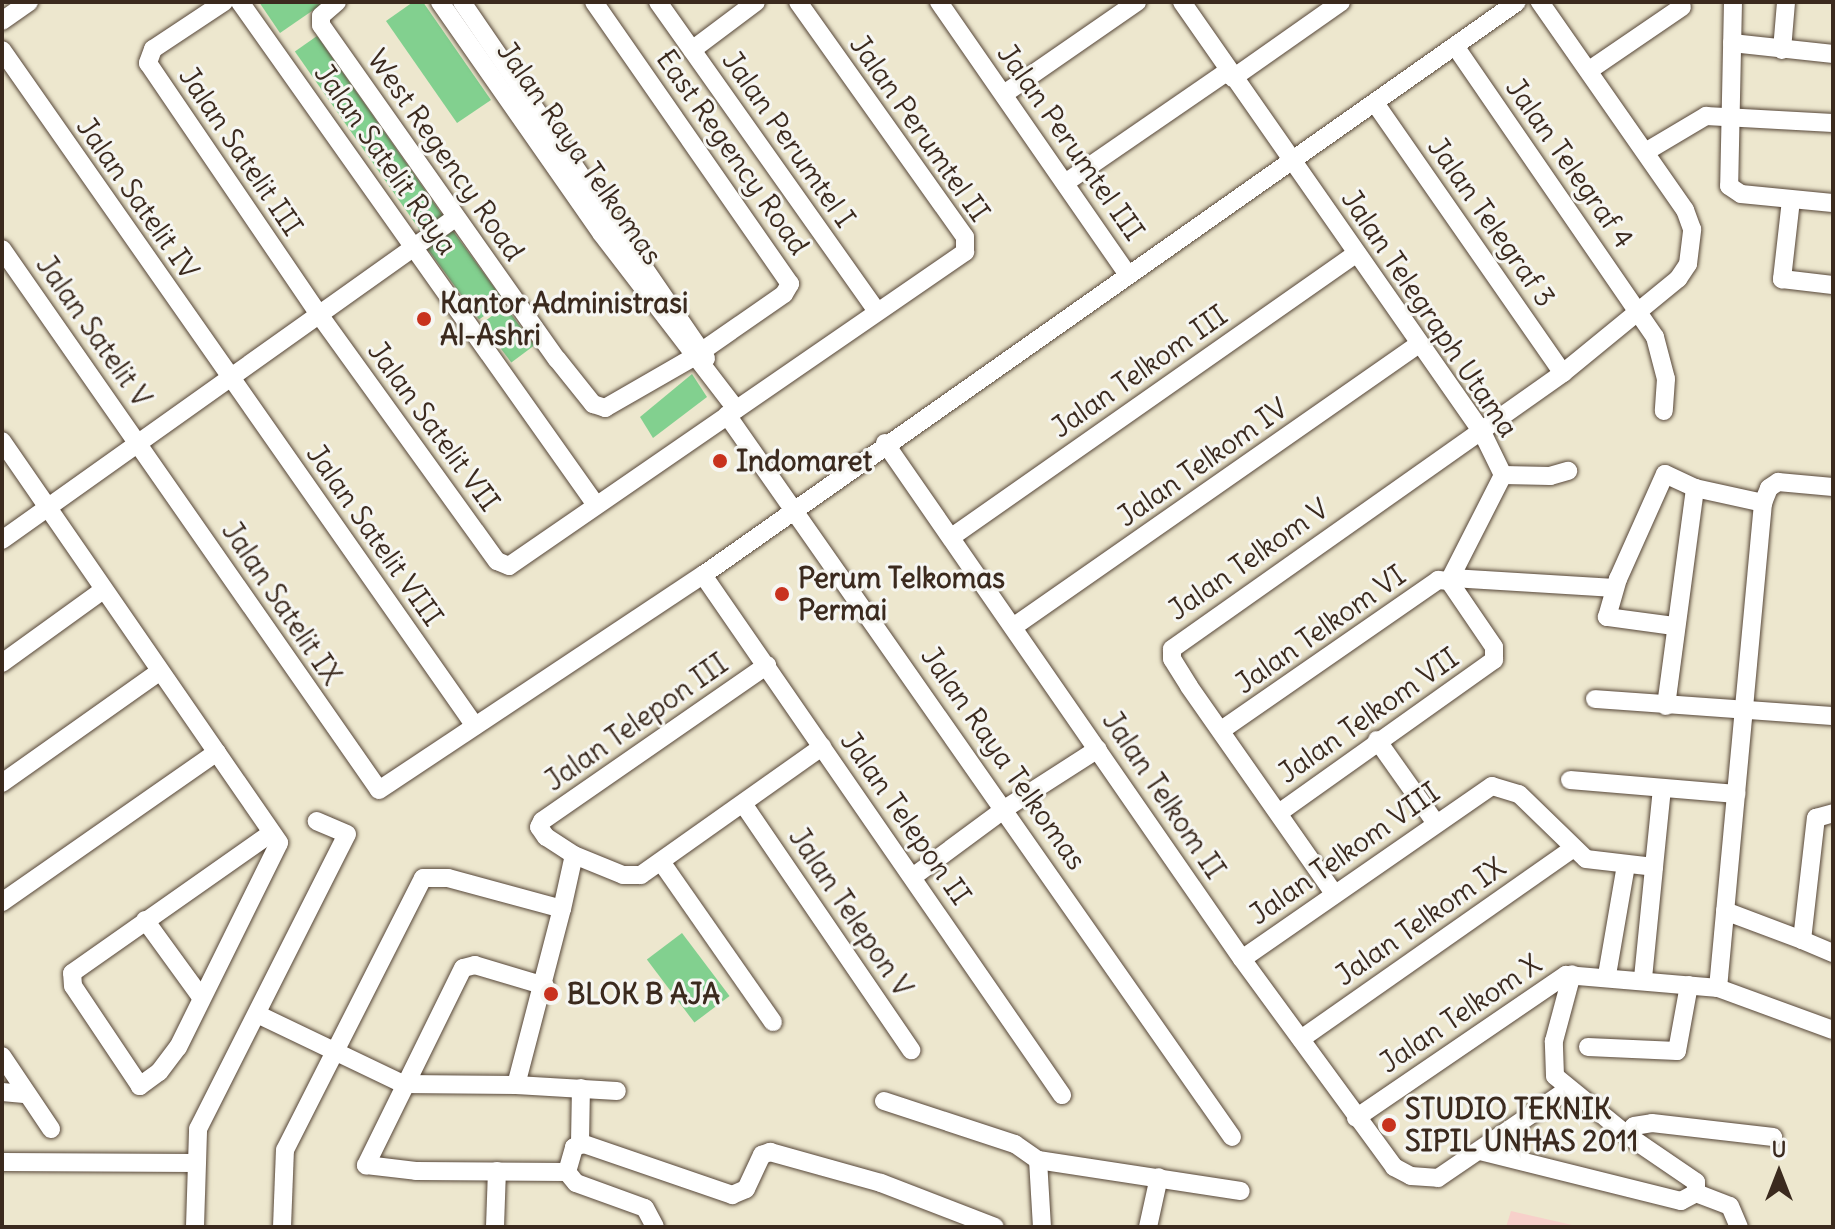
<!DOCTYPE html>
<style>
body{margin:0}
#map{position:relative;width:1835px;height:1229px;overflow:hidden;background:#ede7ce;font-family:Delius,sans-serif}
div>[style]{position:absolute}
.built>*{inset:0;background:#f7d0ca}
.green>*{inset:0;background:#82d08f;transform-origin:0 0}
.roads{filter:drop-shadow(0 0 2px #564638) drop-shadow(0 0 2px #564638)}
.minor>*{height:18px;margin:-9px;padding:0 9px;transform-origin:9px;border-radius:9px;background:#fff}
.dots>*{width:22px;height:22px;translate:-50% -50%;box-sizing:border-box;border:4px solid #f6f6f2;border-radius:50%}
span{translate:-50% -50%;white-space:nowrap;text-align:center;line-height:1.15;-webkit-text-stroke:6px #f6f6f2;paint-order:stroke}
.street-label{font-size:28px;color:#3b2a1e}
.poi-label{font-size:28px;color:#3b2a1e;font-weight:700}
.left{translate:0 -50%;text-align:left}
.frame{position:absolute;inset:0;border:4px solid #3b2a1e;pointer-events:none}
.north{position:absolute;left:1739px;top:1133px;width:80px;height:80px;-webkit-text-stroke:6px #f6f6f2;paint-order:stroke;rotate:0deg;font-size:22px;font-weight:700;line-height:32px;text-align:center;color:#3b2a1e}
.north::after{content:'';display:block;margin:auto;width:28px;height:36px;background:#3b2a1e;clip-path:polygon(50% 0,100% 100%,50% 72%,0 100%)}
</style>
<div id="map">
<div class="built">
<i style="clip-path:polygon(1511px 1211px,1581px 1227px,1506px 1227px)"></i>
</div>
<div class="green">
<i style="clip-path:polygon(259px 2px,325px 2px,280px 33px)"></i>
<i style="clip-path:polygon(413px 2px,423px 2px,491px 100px,457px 123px,386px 21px)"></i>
<i style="left:317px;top:36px;width:220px;height:27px;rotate:55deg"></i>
<i style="left:453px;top:231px;width:87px;height:31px;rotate:54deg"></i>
<i style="left:505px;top:306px;width:49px;height:29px;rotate:53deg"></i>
<i style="clip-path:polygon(692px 374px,707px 397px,653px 438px,640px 417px)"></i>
<i style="left:682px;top:933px;width:79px;height:44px;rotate:53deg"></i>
</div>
<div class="roads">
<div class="minor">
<i style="left:224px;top:2px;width:85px;rotate:146.5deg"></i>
<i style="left:153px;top:49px;width:15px;rotate:110deg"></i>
<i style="left:148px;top:63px;width:302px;rotate:55.8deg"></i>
<i style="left:318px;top:313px;width:306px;rotate:54.2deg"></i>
<i style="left:497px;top:561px;width:13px;rotate:23deg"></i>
<i style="left:509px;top:566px;width:554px;rotate:-34.55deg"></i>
<i style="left:965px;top:252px;width:15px;rotate:-90deg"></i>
<i style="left:965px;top:237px;width:288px;rotate:-125.4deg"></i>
<i style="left:240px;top:2px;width:616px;rotate:54.71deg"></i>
<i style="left:337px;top:2px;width:21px;rotate:139deg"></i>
<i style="left:321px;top:16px;width:9px;rotate:90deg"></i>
<i style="left:321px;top:25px;width:409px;rotate:54.8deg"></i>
<i style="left:557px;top:359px;width:58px;rotate:51.3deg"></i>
<i style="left:593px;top:404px;width:13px;rotate:18deg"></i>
<i style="left:605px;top:408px;width:100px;rotate:-29.9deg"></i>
<i style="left:692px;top:358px;width:112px;rotate:-34.8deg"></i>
<i style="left:784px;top:294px;width:12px;rotate:-59deg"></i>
<i style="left:790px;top:284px;width:343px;rotate:-124.8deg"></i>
<i style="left:440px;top:2px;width:282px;rotate:55.1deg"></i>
<i style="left:601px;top:233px;width:222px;rotate:52.5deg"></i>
<i style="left:462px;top:2px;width:432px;rotate:55.6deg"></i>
<i style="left:658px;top:2px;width:376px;rotate:54.7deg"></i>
<i style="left:939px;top:2px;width:332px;rotate:55.3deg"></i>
<i style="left:1182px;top:2px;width:524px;rotate:55.1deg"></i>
<i style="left:1482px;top:432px;width:48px;rotate:64deg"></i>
<i style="left:1503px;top:475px;width:119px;rotate:117deg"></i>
<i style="left:1449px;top:581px;width:80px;rotate:55.7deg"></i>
<i style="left:1494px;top:647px;width:13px;rotate:90deg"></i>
<i style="left:1494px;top:660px;width:262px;rotate:144.6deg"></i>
<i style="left:1733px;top:2px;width:184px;rotate:91.2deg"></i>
<i style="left:1729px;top:186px;width:14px;rotate:34deg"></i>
<i style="left:1741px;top:194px;width:92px;rotate:5.6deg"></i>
<i style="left:2px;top:21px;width:33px;rotate:-35deg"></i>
<i style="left:1732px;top:43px;width:102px;rotate:6.2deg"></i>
<i style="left:1455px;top:46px;width:353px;rotate:55.5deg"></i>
<i style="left:1655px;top:337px;width:43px;rotate:75.3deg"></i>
<i style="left:1666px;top:379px;width:32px;rotate:94deg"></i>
<i style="left:2px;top:50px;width:825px;rotate:55.02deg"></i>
<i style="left:692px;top:50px;width:80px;rotate:-36.9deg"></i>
<i style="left:1782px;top:50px;width:48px;rotate:-85.2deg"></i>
<i style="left:1591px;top:69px;width:110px;rotate:-34.3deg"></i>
<i style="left:1233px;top:78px;width:132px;rotate:-35.1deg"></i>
<i style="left:1004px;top:94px;width:162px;rotate:-34.7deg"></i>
<i style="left:1375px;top:103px;width:329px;rotate:55.2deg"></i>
<i style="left:1647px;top:151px;width:69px;rotate:-30.7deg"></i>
<i style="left:1706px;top:116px;width:127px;rotate:3.2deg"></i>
<i style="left:1065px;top:183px;width:198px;rotate:-34.5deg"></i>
<i style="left:1791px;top:200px;width:80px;rotate:96.5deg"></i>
<i style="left:1782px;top:279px;width:51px;rotate:6.7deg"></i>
<i style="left:2px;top:249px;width:659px;rotate:55.13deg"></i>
<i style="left:379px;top:790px;width:389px;rotate:-33.6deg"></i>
<i style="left:703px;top:575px;width:995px;rotate:-35.14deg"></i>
<i style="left:727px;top:415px;width:881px;rotate:55.03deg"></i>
<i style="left:2px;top:441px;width:488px;rotate:55.4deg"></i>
<i style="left:279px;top:843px;width:228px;rotate:116.3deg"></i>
<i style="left:178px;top:1047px;width:31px;rotate:127deg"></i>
<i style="left:159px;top:1072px;width:24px;rotate:144deg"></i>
<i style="left:140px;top:1086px;width:120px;rotate:-123.8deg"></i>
<i style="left:73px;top:986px;width:13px;rotate:-94deg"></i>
<i style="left:72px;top:973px;width:243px;rotate:-35.1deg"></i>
<i style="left:885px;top:443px;width:627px;rotate:55.32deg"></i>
<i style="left:1242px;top:959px;width:258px;rotate:53.8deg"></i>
<i style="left:1394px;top:1167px;width:19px;rotate:28deg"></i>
<i style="left:1411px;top:1176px;width:27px;rotate:4deg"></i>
<i style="left:1438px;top:1178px;width:156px;rotate:-34.3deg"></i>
<i style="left:1503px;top:475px;width:47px;rotate:1.2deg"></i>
<i style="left:1550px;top:476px;width:19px;rotate:-16deg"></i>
<i style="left:1763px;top:503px;width:16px;rotate:-68deg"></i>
<i style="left:1769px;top:488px;width:11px;rotate:-34deg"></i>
<i style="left:1778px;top:482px;width:55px;rotate:5.2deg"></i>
<i style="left:953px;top:536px;width:493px;rotate:-35deg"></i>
<i style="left:2px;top:540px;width:556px;rotate:-35.41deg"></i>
<i style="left:703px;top:575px;width:632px;rotate:55.38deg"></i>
<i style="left:1452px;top:578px;width:163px;rotate:3.5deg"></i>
<i style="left:1016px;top:625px;width:491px;rotate:-34.9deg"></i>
<i style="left:1674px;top:626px;width:68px;rotate:-172.3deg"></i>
<i style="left:1607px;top:617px;width:40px;rotate:-74deg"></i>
<i style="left:1618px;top:579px;width:115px;rotate:-65.9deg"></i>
<i style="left:1665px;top:474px;width:33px;rotate:25deg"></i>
<i style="left:1695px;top:488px;width:70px;rotate:12.4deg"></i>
<i style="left:1763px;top:503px;width:487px;rotate:95.3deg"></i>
<i style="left:2px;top:663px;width:123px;rotate:-35.8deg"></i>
<i style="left:1595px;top:699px;width:239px;rotate:4.1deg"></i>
<i style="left:1666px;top:706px;width:220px;rotate:-82.4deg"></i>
<i style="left:1223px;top:729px;width:262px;rotate:-34.7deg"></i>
<i style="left:1438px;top:580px;width:11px;rotate:5deg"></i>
<i style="left:1377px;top:740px;width:100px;rotate:54.7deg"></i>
<i style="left:1570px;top:780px;width:167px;rotate:4.8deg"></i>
<i style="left:2px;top:783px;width:192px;rotate:-35.3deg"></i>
<i style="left:744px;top:805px;width:297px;rotate:55.7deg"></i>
<i style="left:574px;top:855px;width:33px;rotate:-147deg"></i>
<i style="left:546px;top:837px;width:12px;rotate:-125deg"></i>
<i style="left:539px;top:827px;width:7px;rotate:-63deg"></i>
<i style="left:542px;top:821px;width:274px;rotate:-34.7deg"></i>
<i style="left:662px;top:863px;width:194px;rotate:55.1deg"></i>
<i style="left:914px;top:876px;width:114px;rotate:-36.5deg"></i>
<i style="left:1006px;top:808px;width:109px;rotate:-32.7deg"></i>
<i style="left:1333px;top:892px;width:251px;rotate:-125deg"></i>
<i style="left:1189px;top:686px;width:32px;rotate:-122deg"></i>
<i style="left:1172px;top:659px;width:10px;rotate:-90deg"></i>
<i style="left:1172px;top:649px;width:479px;rotate:-35.2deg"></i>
<i style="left:1563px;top:373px;width:149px;rotate:-39.3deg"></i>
<i style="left:1678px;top:279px;width:18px;rotate:-56deg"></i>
<i style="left:1688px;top:264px;width:35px;rotate:-83deg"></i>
<i style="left:1692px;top:229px;width:20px;rotate:-110deg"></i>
<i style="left:1685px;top:210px;width:254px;rotate:-124.9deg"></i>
<i style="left:2px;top:902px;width:262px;rotate:-34.9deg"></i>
<i style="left:1725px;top:911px;width:82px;rotate:20.6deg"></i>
<i style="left:1802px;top:940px;width:123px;rotate:-83.5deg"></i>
<i style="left:1816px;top:818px;width:18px;rotate:-16deg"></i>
<i style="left:145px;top:920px;width:95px;rotate:54deg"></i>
<i style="left:1802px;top:940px;width:34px;rotate:23deg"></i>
<i style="left:1242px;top:959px;width:304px;rotate:-34.7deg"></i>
<i style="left:1492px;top:786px;width:28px;rotate:17deg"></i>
<i style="left:1519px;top:794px;width:93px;rotate:44.1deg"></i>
<i style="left:1586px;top:859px;width:68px;rotate:6.7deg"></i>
<i style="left:1654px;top:867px;width:79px;rotate:-84.2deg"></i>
<i style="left:1607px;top:975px;width:112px;rotate:-80.2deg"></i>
<i style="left:1643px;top:978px;width:112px;rotate:-84.3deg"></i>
<i style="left:545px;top:986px;width:73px;rotate:-163.3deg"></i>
<i style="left:475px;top:965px;width:12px;rotate:166deg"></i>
<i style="left:463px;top:968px;width:220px;rotate:116.2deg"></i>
<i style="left:366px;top:1165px;width:50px;rotate:6.8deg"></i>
<i style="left:416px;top:1171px;width:151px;rotate:0.4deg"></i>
<i style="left:567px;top:1172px;width:14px;rotate:51deg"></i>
<i style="left:576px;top:1183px;width:73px;rotate:19.9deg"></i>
<i style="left:645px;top:1208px;width:21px;rotate:62deg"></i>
<i style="left:257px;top:1014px;width:162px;rotate:25.6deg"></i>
<i style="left:403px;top:1084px;width:113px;rotate:0.5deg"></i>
<i style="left:516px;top:1085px;width:182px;rotate:-75.4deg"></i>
<i style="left:1301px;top:1039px;width:331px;rotate:-35deg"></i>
<i style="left:1588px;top:1047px;width:89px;rotate:2.6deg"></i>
<i style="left:1677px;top:1051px;width:67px;rotate:-79.7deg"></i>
<i style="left:2px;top:1056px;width:88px;rotate:56.1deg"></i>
<i style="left:516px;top:1085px;width:101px;rotate:3.4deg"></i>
<i style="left:2px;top:1092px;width:25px;rotate:5deg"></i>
<i style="left:884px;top:1101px;width:138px;rotate:18.2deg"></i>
<i style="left:1015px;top:1144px;width:28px;rotate:35deg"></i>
<i style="left:1038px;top:1160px;width:67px;rotate:86.6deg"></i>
<i style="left:1356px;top:1118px;width:254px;rotate:-34.3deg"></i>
<i style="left:1566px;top:975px;width:153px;rotate:4.9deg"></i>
<i style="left:1718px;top:988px;width:122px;rotate:20.1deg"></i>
<i style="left:1627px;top:1135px;width:11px;rotate:-52deg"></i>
<i style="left:1634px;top:1126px;width:18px;rotate:-9deg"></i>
<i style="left:1652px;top:1123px;width:122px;rotate:6.6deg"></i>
<i style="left:580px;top:1143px;width:55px;rotate:-89deg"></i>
<i style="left:1480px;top:1151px;width:207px;rotate:14deg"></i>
<i style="left:1681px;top:1201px;width:17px;rotate:-28deg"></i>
<i style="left:1696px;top:1193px;width:11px;rotate:-90deg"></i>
<i style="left:1696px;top:1182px;width:83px;rotate:-145.7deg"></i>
<i style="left:1627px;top:1135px;width:93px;rotate:-140.7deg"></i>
<i style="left:1555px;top:1076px;width:35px;rotate:-92deg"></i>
<i style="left:1554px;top:1041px;width:69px;rotate:-75deg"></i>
<i style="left:1038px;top:1160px;width:205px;rotate:8.7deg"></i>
<i style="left:2px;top:1162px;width:193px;rotate:0.3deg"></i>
<i style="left:567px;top:1172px;width:26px;rotate:-74deg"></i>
<i style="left:574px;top:1147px;width:10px;rotate:-17deg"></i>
<i style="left:584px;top:1144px;width:157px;rotate:19deg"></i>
<i style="left:732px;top:1195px;width:15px;rotate:-23deg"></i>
<i style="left:746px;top:1189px;width:38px;rotate:-65deg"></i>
<i style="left:762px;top:1155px;width:9px;rotate:-21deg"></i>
<i style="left:770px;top:1152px;width:115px;rotate:15.6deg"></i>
<i style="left:881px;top:1183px;width:122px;rotate:21.1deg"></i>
<i style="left:1696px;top:1193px;width:36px;rotate:21deg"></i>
<i style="left:1730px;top:1206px;width:23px;rotate:67deg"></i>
<i style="left:195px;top:1227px;width:98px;rotate:-88.2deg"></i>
<i style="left:198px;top:1129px;width:330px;rotate:-63.2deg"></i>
<i style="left:347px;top:834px;width:33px;rotate:-157deg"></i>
<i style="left:282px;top:1227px;width:77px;rotate:-87.8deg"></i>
<i style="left:285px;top:1150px;width:305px;rotate:-63.1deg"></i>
<i style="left:423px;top:878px;width:25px"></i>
<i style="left:448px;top:878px;width:118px;rotate:15.2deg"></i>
<i style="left:562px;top:909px;width:55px;rotate:-77.5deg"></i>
<i style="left:574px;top:855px;width:53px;rotate:22.2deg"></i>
<i style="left:623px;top:875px;width:18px"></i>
<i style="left:641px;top:875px;width:222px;rotate:-35.3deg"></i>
<i style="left:495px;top:1227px;width:56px;rotate:-88deg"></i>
<i style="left:1148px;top:1227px;width:51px;rotate:-77.6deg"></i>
</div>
</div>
<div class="dots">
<i style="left:424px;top:319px;background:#c8321e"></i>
<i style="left:720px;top:461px;background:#c8321e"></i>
<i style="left:782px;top:594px;background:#c8321e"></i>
<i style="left:551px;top:994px;background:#c8321e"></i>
<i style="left:1389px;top:1125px;background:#c8321e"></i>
</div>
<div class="street-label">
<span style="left:920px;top:128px;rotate:55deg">Jalan Perumtel II</span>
<span style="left:789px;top:139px;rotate:55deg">Jalan Perumtel I</span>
<span style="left:1071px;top:142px;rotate:55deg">Jalan Perumtel III</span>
<span style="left:241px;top:151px;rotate:56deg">Jalan Satelit III</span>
<span style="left:733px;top:152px;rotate:55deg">East Regency Road</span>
<span style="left:580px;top:153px;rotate:55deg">Jalan Raya Telkomas</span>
<span style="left:446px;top:155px;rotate:55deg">West Regency Road</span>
<span style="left:386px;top:159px;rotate:55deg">Jalan Satelit Raya</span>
<span style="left:1570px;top:163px;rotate:55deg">Jalan Telegraf 4</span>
<span style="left:138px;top:198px;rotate:55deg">Jalan Satelit IV</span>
<span style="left:1492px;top:222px;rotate:55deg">Jalan Telegraf 3</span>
<span style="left:1430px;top:313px;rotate:56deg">Jalan Telegraph Utama</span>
<span style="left:94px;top:331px;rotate:55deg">Jalan Satelit V</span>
<span style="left:1139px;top:371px;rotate:-35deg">Jalan Telkom III</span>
<span style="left:434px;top:426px;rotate:54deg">Jalan Satelit VII</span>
<span style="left:1202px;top:462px;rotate:-35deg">Jalan Telkom IV</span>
<span style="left:375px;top:535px;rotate:55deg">Jalan Satelit VIII</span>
<span style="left:1248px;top:559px;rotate:-35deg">Jalan Telkom V</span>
<span style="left:282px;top:603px;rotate:56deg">Jalan Satelit IX</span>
<span style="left:1320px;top:629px;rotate:-35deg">Jalan Telkom VI</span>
<span style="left:1368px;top:715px;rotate:-35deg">Jalan Telkom VII</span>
<span style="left:636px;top:722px;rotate:-35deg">Jalan Telepon III</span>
<span style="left:1004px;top:758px;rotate:55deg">Jalan Raya Telkomas</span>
<span style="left:1164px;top:795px;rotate:56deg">Jalan Telkom II</span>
<span style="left:906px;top:818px;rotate:55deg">Jalan Telepon II</span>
<span style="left:1344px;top:853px;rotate:-35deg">Jalan Telkom VIII</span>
<span style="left:851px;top:912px;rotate:56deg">Jalan Telepon V</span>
<span style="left:1420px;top:921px;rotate:-35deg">Jalan Telkom IX</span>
<span style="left:1460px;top:1013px;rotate:-34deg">Jalan Telkom X</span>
</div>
<div class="poi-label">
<span class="left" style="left:440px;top:319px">Kantor Administrasi<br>Al-Ashri</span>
<span class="left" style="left:736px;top:461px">Indomaret</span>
<span class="left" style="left:798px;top:594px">Perum Telkomas<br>Permai</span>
<span class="left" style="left:567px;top:994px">BLOK B AJA</span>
<span class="left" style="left:1405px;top:1125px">STUDIO TEKNIK<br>SIPIL UNHAS 2011</span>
</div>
<div class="frame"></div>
<div class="north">U</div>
</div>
